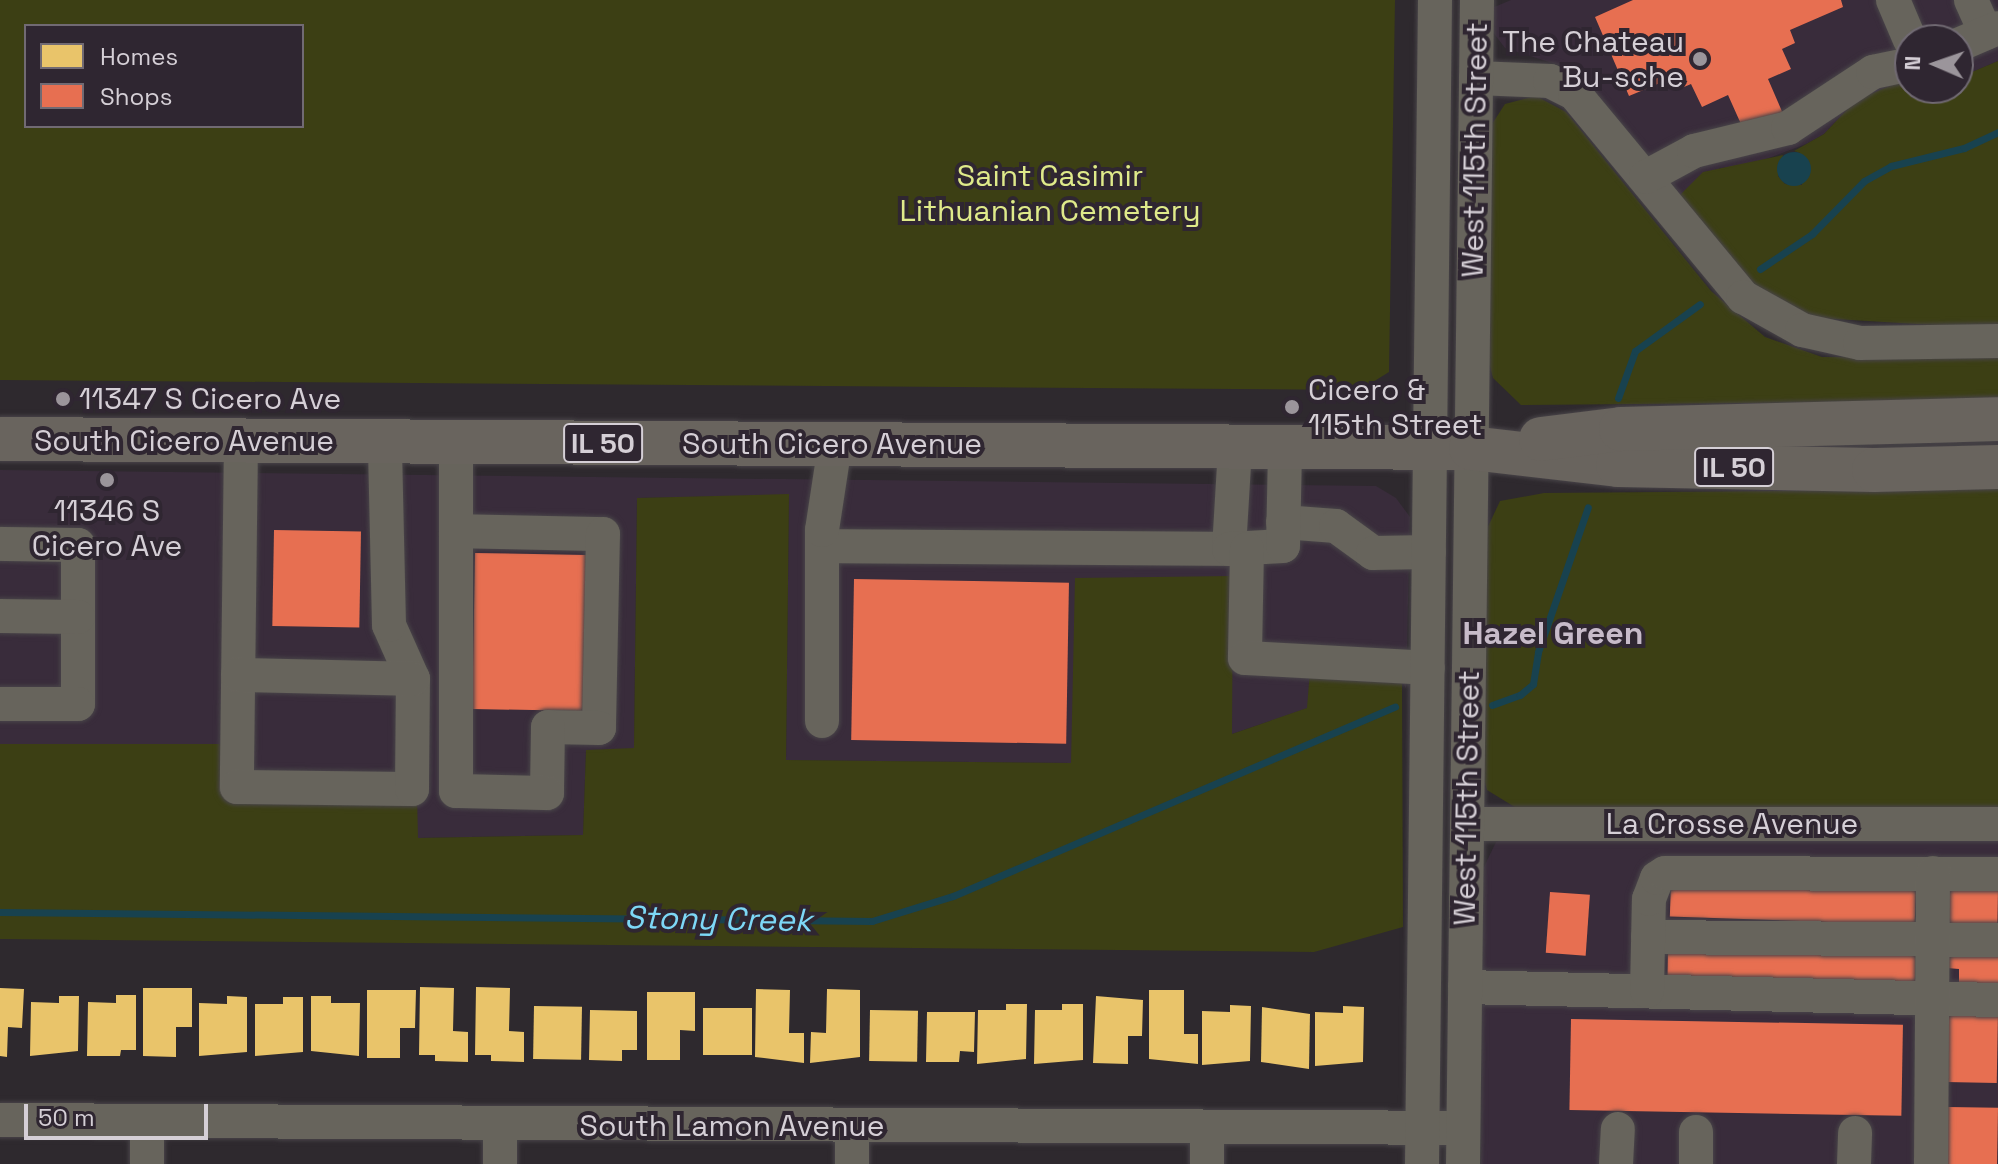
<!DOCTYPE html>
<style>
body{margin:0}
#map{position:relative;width:1998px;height:1164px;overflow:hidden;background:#2e292e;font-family:"Space Grotesk",sans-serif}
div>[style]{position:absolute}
.built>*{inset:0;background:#392c3b}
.green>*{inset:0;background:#3c3f14}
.water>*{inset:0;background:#18424f}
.round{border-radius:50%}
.homes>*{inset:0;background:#e9c46a;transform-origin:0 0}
.shops>*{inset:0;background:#e76f51;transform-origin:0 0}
.stream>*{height:7px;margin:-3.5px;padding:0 3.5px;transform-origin:3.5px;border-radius:3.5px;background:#18424f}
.roads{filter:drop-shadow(0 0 2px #484448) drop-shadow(0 0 2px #484448)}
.minor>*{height:34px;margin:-17px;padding:0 17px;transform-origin:17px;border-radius:17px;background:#67645c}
.major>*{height:44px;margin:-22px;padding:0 22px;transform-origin:22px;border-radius:22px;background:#69645e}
.dots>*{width:22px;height:22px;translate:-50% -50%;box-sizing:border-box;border:4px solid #2f2631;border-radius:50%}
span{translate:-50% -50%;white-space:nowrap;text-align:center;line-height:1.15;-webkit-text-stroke:8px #2f2631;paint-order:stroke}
.shield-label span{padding:2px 6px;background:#2f2631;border:2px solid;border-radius:6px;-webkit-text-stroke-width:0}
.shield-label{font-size:28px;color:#d5cfd6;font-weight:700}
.poi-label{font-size:30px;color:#d5cfd6}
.right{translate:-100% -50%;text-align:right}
.left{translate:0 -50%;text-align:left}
.street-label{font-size:30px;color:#d5cfd6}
.park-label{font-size:30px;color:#dfea8a}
.neighbourhood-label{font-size:32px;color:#c7bbc9;font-weight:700}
.water-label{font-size:32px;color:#7dd8f6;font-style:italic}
.legend{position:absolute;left:24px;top:24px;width:280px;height:104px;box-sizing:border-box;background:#2f2631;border:2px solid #716a73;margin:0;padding:10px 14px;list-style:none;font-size:24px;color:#d5cfd6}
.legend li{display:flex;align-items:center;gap:16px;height:40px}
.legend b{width:40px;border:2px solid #716a73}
.north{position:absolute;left:1894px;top:24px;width:80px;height:80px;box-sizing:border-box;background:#2f2631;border:2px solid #716a73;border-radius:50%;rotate:272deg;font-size:22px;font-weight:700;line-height:32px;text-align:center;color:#d5cfd6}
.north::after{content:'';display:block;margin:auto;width:28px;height:36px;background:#9b959b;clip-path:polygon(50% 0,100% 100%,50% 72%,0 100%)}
.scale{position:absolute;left:24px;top:1104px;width:184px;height:36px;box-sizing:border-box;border:4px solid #d5cfd6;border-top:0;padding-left:10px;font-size:24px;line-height:28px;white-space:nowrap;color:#d5cfd6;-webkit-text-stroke:6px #2f2631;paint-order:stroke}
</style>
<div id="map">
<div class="built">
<i style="clip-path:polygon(1511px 0,1998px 0,1998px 61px,1958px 78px,1958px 40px,1910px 40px,1910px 88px,1935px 88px,1912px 98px,1904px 81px,1856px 100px,1824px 134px,1806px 144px,1748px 166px,1720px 168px,1678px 197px,1574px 70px,1505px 48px,1492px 31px,1492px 8px)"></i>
<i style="clip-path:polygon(0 470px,1376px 486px,1396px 498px,1410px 517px,1406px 689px,1402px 680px,1310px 671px,1308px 708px,1232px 734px,1071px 763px,786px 760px,789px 495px,637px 498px,634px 749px,586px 751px,583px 835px,417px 838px,417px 797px,225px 794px,225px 744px,0 744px)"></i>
<i style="clip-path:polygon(1998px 837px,1998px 1164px,1481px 1164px,1483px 869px,1496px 842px,1510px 838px)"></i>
</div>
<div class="green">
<i style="clip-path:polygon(evenodd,0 0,1395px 0,1389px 372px,1360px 390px,0 380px,0 0,302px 26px,302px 126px,26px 126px,26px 26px,302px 26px)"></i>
<i style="clip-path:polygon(1998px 61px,1998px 329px,1802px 317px,1761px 296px,1678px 197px,1703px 172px,1783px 155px,1778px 176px,1785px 184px,1802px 185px,1800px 153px,1794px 151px,1824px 134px,1856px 100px,1904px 80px,1912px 98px,1935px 88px,1958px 88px,1958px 78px)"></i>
<i style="clip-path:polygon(1536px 96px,1566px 112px,1711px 291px,1765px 337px,1822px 357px,1998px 358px,1998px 401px,1521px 405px,1493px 378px,1488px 359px,1492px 124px,1505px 104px)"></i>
<i style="clip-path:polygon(1998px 489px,1998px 810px,1518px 809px,1487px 790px,1482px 772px,1486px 531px,1500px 501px,1544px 493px)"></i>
<i style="clip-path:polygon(789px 494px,786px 760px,1071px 763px,1075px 578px,1233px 576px,1232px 734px,1307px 708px,1310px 670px,1402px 680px,1403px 927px,1314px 952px,0 939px,0 744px,225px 744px,225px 794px,417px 796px,418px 838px,583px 835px,586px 750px,634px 748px,637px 498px)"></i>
</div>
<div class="water">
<i class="round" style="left:1777px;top:152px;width:34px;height:34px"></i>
</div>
<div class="homes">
<i style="clip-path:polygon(420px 987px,454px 988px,453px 1031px,468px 1032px,468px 1062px,435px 1061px,435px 1055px,419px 1055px)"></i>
<i style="clip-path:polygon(476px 987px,510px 988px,509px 1031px,524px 1032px,524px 1062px,491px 1061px,491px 1055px,475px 1055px)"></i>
<i style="clip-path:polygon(0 988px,24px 989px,22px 1028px,8px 1027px,7px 1057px,0 1056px)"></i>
<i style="clip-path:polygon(143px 988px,192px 988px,192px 1027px,176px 1027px,176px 1057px,143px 1056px)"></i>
<i style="clip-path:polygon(756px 989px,790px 990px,789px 1033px,804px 1033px,804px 1063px,755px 1057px)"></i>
<i style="clip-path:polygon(827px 989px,860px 990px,860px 1057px,810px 1063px,811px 1032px,826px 1033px)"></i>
<i style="clip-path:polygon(367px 990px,416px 990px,415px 1028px,400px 1028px,400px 1058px,367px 1058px)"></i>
<i style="clip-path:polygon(1149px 990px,1184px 990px,1184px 1034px,1198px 1034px,1198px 1064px,1149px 1059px)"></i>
<i style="clip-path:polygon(647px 992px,695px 992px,695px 1031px,680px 1030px,680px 1060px,647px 1060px)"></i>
<i style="clip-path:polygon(116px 995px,136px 995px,136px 1050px,121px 1050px,120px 1056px,87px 1056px,88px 1002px,116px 1003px)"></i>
<i style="clip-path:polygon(59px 996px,79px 996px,78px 1051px,30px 1056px,31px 1002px,59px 1003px)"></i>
<i style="clip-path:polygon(227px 996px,247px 997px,247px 1052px,199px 1056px,199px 1003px,227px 1004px)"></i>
<i style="clip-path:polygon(311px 996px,331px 996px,331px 1003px,360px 1003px,359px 1056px,311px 1051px)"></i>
<i style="clip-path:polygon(1096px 996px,1143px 1000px,1142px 1036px,1128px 1036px,1128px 1064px,1093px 1063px)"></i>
<i style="clip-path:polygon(283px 997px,303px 997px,303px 1052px,255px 1056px,255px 1004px,283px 1004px)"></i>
<i style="clip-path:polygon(1006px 1004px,1027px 1004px,1026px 1059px,977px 1064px,978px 1010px,1006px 1010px)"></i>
<i style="clip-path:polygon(1062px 1004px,1083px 1004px,1083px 1060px,1034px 1064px,1035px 1010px,1062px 1010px)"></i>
<i style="clip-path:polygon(1230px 1005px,1251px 1006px,1250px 1061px,1202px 1065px,1202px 1011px,1230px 1012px)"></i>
<i style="left:534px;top:1006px;width:48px;height:53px;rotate:1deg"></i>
<i style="clip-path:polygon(1343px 1006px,1364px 1007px,1363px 1062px,1315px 1066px,1315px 1012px,1343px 1013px)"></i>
<i style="clip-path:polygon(1262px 1007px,1310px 1014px,1309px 1069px,1261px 1062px)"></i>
<i style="left:703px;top:1008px;width:49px;height:47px"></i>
<i style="clip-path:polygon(590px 1010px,637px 1011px,637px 1050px,622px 1050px,622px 1061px,589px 1060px)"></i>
<i style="left:870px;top:1010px;width:48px;height:51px;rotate:1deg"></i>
<i style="clip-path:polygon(927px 1012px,975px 1012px,974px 1052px,960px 1051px,959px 1062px,926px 1062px)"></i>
</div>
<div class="shops">
<i style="clip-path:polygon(1633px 0,1841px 0,1843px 7px,1790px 30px,1795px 43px,1782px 49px,1791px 69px,1768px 79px,1784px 116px,1745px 133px,1728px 95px,1702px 107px,1691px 84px,1677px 90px,1672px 78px,1629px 96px,1595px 17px)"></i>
<i style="left:274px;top:530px;width:87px;height:96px;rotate:1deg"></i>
<i style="left:475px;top:553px;width:112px;height:156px;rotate:1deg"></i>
<i style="left:854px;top:579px;width:215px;height:161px;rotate:1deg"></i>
<i style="left:1916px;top:887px;width:38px;height:245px;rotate:92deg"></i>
<i style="left:1948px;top:888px;width:50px;height:36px;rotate:1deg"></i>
<i style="left:1550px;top:892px;width:40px;height:61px;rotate:4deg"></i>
<i style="left:1668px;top:947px;width:248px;height:36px;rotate:1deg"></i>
<i style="clip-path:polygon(1947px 951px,1998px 951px,1998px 985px,1959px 985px,1959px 969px,1947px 968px)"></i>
<i style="left:1947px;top:1010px;width:51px;height:72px;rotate:1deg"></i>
<i style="left:1571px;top:1019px;width:332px;height:91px;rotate:1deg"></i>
<i style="left:1948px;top:1107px;width:50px;height:57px;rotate:1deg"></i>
</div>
<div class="stream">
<i style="left:1760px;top:269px;width:63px;rotate:-33.9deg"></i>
<i style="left:1812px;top:234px;width:74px;rotate:-45.5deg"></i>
<i style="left:1864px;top:181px;width:31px;rotate:-29deg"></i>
<i style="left:1891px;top:166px;width:75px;rotate:-13.9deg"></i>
<i style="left:1964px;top:148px;width:38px;rotate:-25deg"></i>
<i style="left:1618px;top:398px;width:50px;rotate:-70.1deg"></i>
<i style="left:1635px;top:351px;width:80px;rotate:-35.9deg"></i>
<i style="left:1492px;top:705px;width:30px;rotate:-20deg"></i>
<i style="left:1520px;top:695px;width:17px;rotate:-40deg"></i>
<i style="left:1533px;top:684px;width:32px;rotate:-81deg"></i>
<i style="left:1538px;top:652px;width:153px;rotate:-71deg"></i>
<i style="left:0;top:912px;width:872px;rotate:0.59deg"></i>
<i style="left:872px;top:921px;width:85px;rotate:-17.2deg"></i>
<i style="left:953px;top:896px;width:481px;rotate:-23.2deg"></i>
</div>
<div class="roads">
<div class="minor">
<i style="left:1893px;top:0;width:43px;rotate:67deg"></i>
<i style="left:1971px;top:0;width:36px;rotate:66deg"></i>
<i style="left:1958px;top:45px;width:43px;rotate:-23deg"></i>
<i style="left:1476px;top:78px;width:74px;rotate:2.3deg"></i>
<i style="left:1550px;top:81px;width:28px;rotate:27deg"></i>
<i style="left:1575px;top:94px;width:264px;rotate:50.4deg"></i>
<i style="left:1743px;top:297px;width:68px;rotate:29.2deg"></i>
<i style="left:1802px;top:330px;width:59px;rotate:12.6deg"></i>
<i style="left:1860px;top:343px;width:138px;rotate:-0.8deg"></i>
<i style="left:1646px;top:177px;width:55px;rotate:-28.4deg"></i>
<i style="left:1694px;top:151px;width:97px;rotate:-13.7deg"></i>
<i style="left:1788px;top:128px;width:102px;rotate:-33.4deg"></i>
<i style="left:1873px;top:72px;width:38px;rotate:-12deg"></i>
<i style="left:241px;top:441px;width:346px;rotate:90.7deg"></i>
<i style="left:237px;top:787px;width:175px;rotate:0.7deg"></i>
<i style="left:412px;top:789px;width:110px;rotate:-89.5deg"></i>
<i style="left:413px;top:679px;width:59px;rotate:-114deg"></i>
<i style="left:389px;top:625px;width:183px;rotate:-91.3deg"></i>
<i style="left:1283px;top:522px;width:53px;rotate:4.3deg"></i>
<i style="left:1336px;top:526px;width:46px;rotate:36.1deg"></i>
<i style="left:1373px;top:553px;width:56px;rotate:-1deg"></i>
<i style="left:456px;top:531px;width:147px;rotate:1.2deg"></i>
<i style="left:603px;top:534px;width:194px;rotate:91.2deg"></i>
<i style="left:599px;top:728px;width:51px;rotate:-178.9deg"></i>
<i style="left:548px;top:727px;width:66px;rotate:90.9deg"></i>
<i style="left:547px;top:793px;width:91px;rotate:-178.7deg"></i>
<i style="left:456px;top:791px;width:349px;rotate:-90deg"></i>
<i style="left:0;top:544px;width:78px;rotate:0.7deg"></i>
<i style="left:78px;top:545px;width:159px;rotate:90deg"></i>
<i style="left:78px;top:704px;width:78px;rotate:180deg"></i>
<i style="left:822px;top:546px;width:407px;rotate:0.4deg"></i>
<i style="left:1229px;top:549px;width:102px;rotate:-86.6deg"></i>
<i style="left:1229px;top:549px;width:54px;rotate:-3.2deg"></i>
<i style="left:1283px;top:546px;width:99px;rotate:-88.8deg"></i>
<i style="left:1247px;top:549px;width:109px;rotate:91.1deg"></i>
<i style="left:1245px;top:658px;width:183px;rotate:3.1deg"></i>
<i style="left:0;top:616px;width:78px;rotate:0.7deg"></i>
<i style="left:238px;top:675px;width:175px;rotate:1.3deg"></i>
<i style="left:822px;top:721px;width:191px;rotate:-90deg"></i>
<i style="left:822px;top:530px;width:86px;rotate:-81.3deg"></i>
<i style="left:1467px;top:824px;width:531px"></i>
<i style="left:1648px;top:937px;width:350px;rotate:0.5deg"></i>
<i style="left:1465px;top:987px;width:533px;rotate:1.4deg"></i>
<i style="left:1647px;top:991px;width:92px;rotate:-88.8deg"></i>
<i style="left:1649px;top:899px;width:22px;rotate:-69deg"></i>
<i style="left:1657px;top:878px;width:9px;rotate:-32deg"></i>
<i style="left:1665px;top:873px;width:333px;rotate:0.2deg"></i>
<i style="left:0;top:1120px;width:1463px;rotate:0.31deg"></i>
<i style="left:500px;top:1124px;width:40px;rotate:90deg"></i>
<i style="left:852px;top:1127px;width:37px;rotate:90deg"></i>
<i style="left:147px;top:1164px;width:42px;rotate:-90deg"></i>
<i style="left:1207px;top:1164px;width:36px;rotate:-90deg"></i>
<i style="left:1422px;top:1164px;width:1164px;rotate:-89.36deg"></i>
<i style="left:1463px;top:1164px;width:1164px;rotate:-89.31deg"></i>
<i style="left:1616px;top:1164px;width:35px;rotate:-87deg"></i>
<i style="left:1696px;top:1164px;width:32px;rotate:-90deg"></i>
<i style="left:1854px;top:1164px;width:31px;rotate:-88deg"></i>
<i style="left:1931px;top:1164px;width:291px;rotate:-89.6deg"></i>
</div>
<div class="major">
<i style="left:0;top:439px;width:1471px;rotate:0.35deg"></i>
<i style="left:1471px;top:448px;width:148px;rotate:6.6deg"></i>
<i style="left:1618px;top:465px;width:256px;rotate:1.1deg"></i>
<i style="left:1874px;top:470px;width:124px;rotate:-1.4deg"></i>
<i style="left:1541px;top:439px;width:81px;rotate:-7.1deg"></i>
<i style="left:1621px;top:429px;width:377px;rotate:-1.5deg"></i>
</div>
</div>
<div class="dots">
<i style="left:1700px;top:59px;background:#9b959b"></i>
<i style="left:63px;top:399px;background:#9b959b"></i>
<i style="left:1292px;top:407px;background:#9b959b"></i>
<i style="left:107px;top:480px;background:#9b959b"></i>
</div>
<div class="shield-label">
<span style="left:603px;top:443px">IL 50</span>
<span style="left:1734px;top:467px">IL 50</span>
</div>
<div class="poi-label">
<span class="right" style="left:1684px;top:59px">The Chateau<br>Bu-sche</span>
<span class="left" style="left:1308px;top:407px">Cicero &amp;<br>115th Street</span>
<span class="left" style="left:79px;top:399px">11347 S Cicero Ave</span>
<span style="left:107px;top:528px">11346 S<br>Cicero Ave</span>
</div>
<div class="street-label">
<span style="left:1475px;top:150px;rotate:-89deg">West 115th Street</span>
<span style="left:184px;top:441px">South Cicero Avenue</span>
<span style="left:832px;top:444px">South Cicero Avenue</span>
<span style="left:1467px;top:798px;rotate:-89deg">West 115th Street</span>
<span style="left:1732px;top:824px">La Crosse Avenue</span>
<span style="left:732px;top:1126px">South Lamon Avenue</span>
</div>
<div class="park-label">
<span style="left:1050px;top:193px">Saint Casimir<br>Lithuanian Cemetery</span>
</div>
<div class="neighbourhood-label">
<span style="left:1553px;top:633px">Hazel Green</span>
</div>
<div class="water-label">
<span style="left:718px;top:919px;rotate:1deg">Stony Creek</span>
</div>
<ul class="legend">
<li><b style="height:22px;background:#e9c46a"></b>Homes</li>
<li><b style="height:22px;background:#e76f51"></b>Shops</li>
</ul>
<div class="north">N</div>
<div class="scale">50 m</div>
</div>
